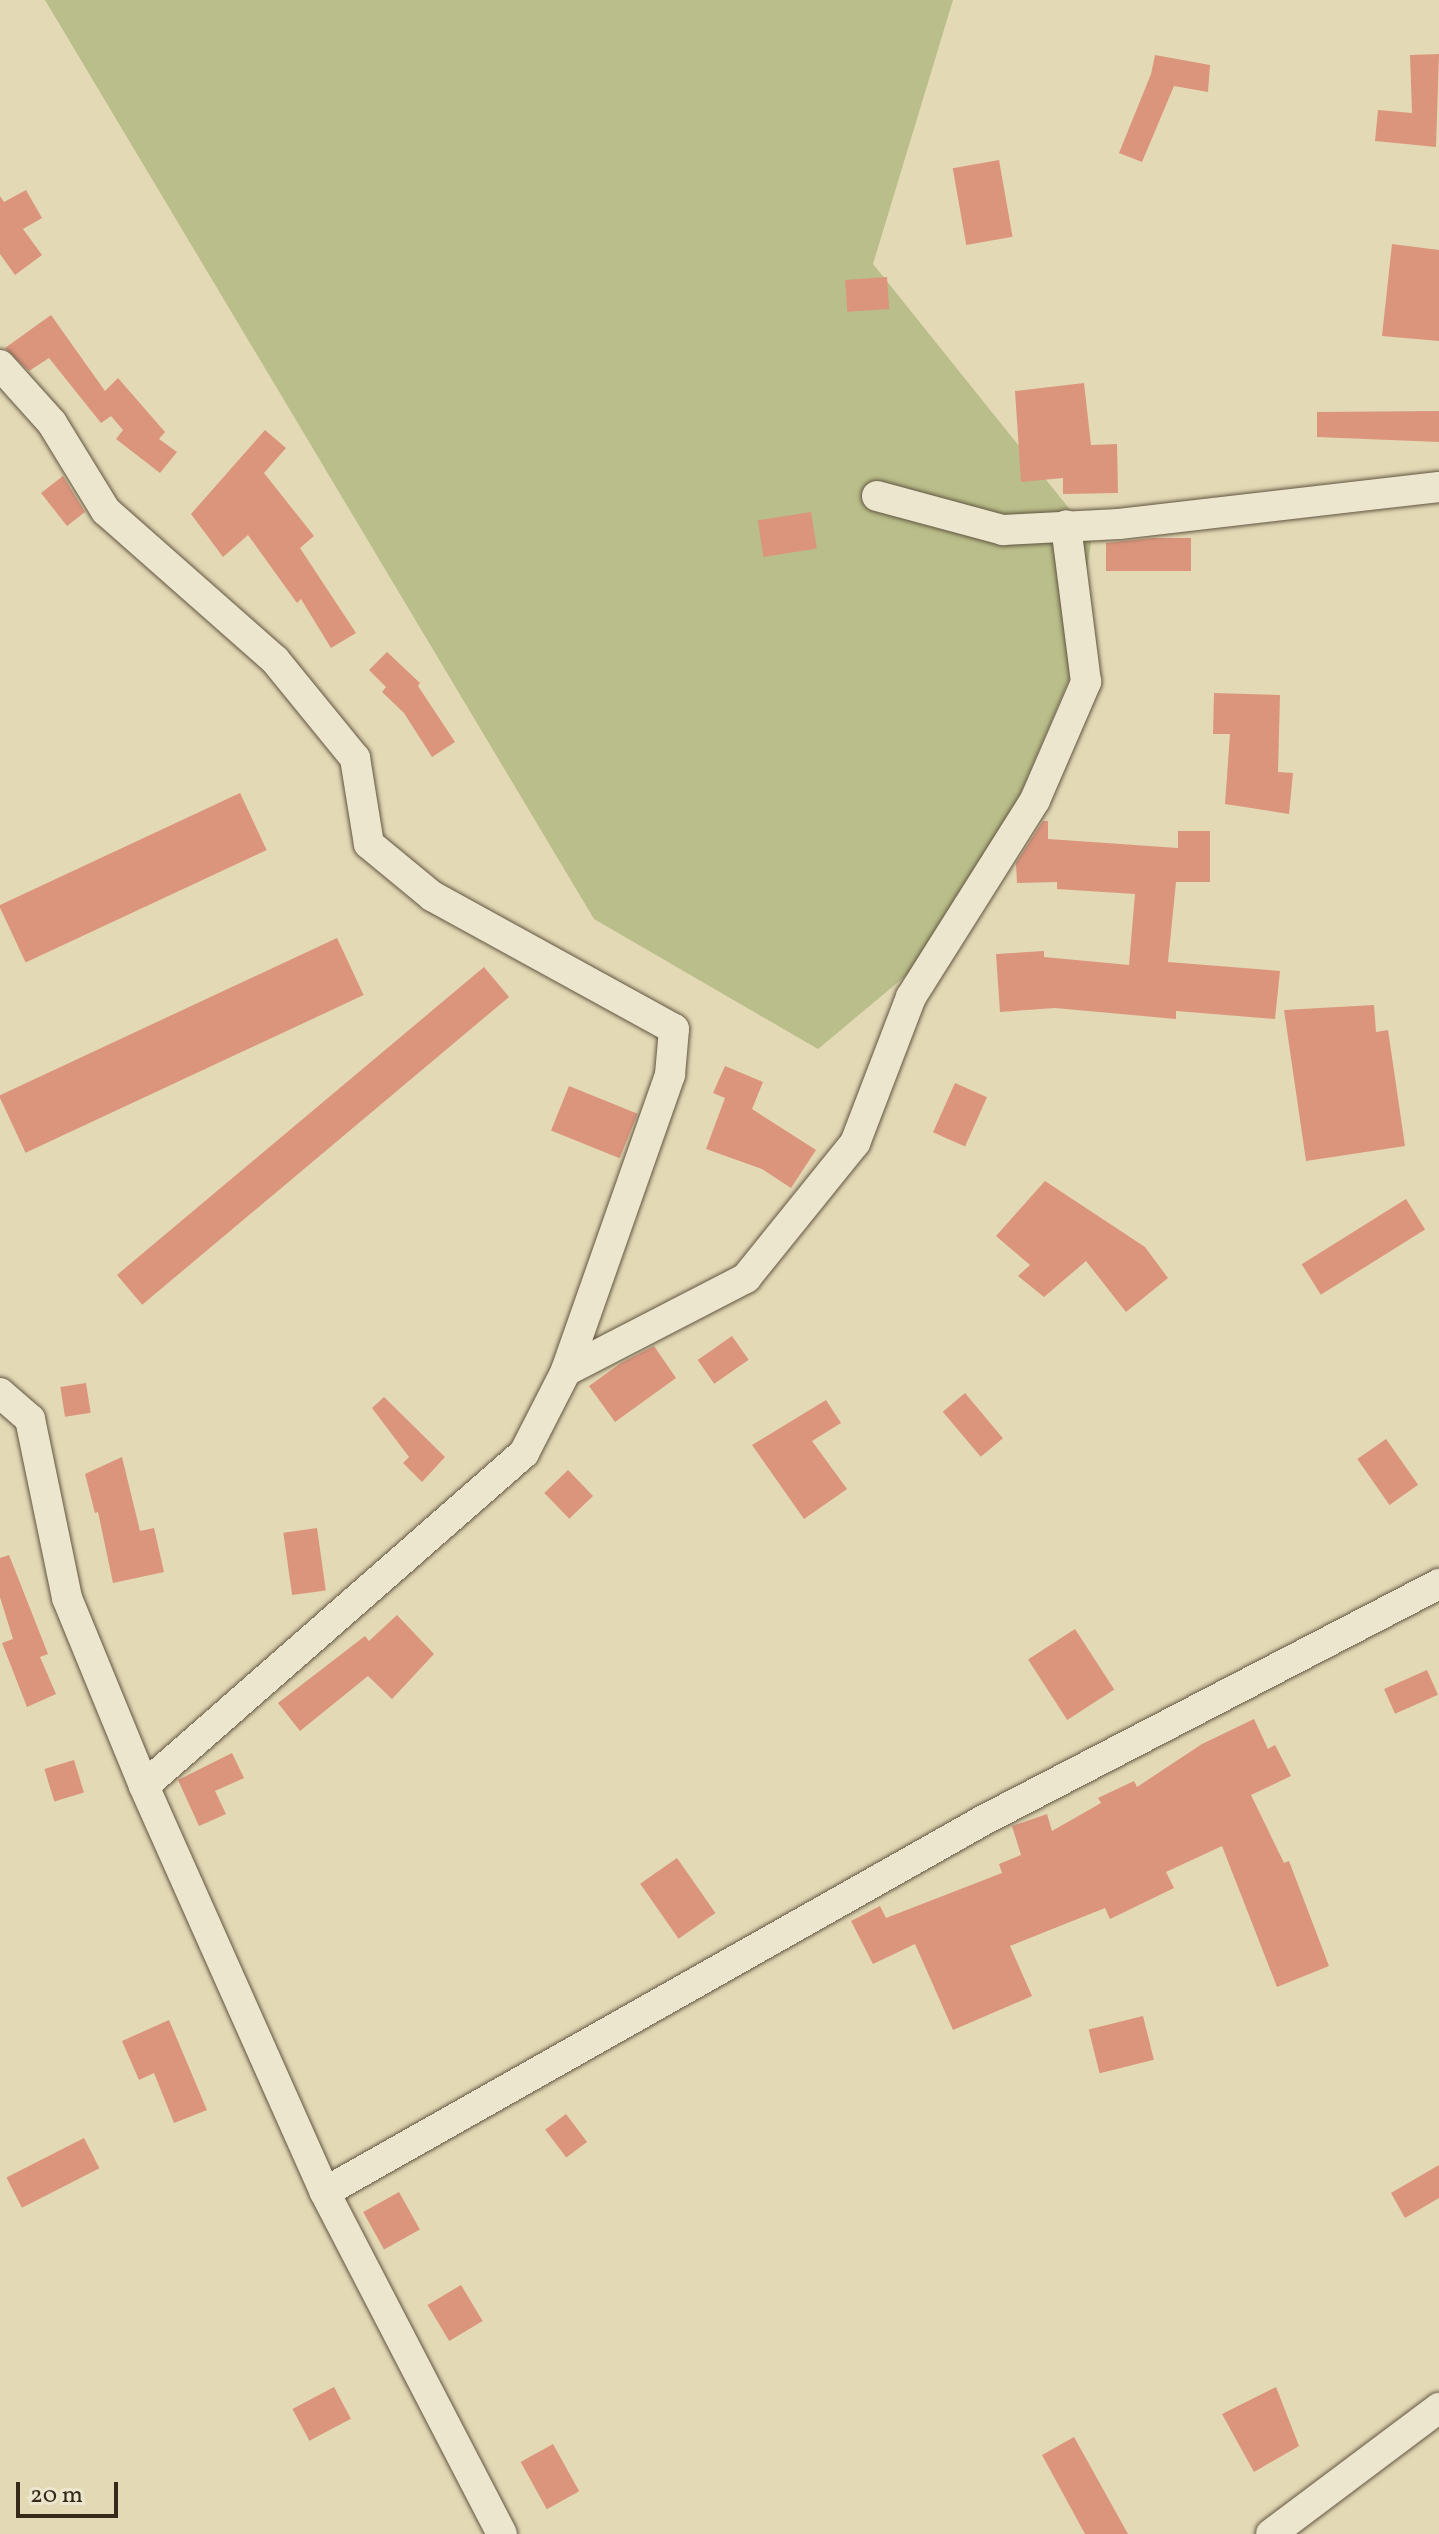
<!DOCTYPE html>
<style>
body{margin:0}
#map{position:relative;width:1439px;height:2534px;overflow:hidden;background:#e3d9b5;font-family:Vollkorn,serif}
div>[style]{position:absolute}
.green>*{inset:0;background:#b9be8a}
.building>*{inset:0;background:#db957d;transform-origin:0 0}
.roads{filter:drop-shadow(0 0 2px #625541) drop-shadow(0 0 2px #625541)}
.minor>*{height:30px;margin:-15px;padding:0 15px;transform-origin:15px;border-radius:15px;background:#ede6cf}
span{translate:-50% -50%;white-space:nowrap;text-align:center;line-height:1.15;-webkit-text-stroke:7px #ede6cf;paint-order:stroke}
.scale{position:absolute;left:16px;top:2482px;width:102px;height:36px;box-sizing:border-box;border:4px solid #37291a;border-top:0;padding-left:10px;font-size:24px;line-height:28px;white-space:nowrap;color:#37291a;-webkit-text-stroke:6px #ede6cf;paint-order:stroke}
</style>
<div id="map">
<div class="green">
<i style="clip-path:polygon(45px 0,953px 0,873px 264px,1092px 537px,1069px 680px,963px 928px,818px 1049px,594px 919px)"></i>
</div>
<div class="building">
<i style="clip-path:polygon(1439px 54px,1436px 147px,1375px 141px,1378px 110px,1412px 113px,1410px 55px)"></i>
<i style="clip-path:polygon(1155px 55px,1210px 65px,1208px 92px,1174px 86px,1142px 162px,1119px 153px,1151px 74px)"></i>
<i style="left:999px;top:160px;width:78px;height:47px;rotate:80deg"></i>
<i style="clip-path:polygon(26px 190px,42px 218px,23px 229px,42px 255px,15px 275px,0 254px,0 196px,4px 202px)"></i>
<i style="clip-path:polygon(1392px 244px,1439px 250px,1439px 341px,1382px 336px)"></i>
<i style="left:887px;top:277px;width:32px;height:42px;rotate:86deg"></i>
<i style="clip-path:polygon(51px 315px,105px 391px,118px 378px,165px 432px,159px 439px,177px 452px,160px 473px,116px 439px,123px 430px,111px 416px,101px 423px,49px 358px,29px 371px,5px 348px)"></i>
<i style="clip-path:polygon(1084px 383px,1091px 445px,1117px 444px,1118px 493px,1063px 494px,1063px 478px,1021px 482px,1015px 391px)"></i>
<i style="clip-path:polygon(1439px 411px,1439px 442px,1317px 437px,1317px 412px)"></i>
<i style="clip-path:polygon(265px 430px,286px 448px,264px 473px,314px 536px,300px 548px,356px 633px,331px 648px,301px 599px,297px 603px,248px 535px,223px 557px,191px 514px)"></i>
<i style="clip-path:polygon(63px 476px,85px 512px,67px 526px,41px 493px)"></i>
<i style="left:811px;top:512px;width:37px;height:54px;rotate:81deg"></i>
<i style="clip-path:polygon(1153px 538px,1191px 538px,1191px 571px,1106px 571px,1106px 543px)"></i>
<i style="clip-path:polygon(387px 652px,420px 683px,418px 686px,455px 742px,432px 757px,404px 713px,382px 692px,386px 687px,369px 670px)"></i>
<i style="clip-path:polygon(1214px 693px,1280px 695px,1278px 772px,1293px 773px,1289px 814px,1225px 804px,1230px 734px,1213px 734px)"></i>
<i style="left:240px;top:793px;width:63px;height:266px;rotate:65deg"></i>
<i style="clip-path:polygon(1043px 821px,1048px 821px,1048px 839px,1178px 848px,1178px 831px,1210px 831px,1210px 882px,1176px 882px,1168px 962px,1280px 971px,1275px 1019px,1176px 1011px,1176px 1019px,1055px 1008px,1000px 1012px,996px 954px,1044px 951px,1044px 957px,1129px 965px,1135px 894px,1057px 889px,1057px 882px,1017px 883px,1016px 863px)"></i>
<i style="left:337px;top:938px;width:63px;height:373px;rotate:65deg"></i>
<i style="left:484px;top:967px;width:39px;height:479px;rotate:50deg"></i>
<i style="clip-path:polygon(1374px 1005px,1376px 1032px,1388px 1030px,1405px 1146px,1306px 1161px,1284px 1010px)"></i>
<i style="clip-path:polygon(725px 1066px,763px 1082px,752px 1109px,816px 1150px,791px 1188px,762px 1169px,706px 1149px,725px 1098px,713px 1093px)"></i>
<i style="left:955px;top:1083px;width:35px;height:54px;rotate:24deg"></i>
<i style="left:569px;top:1086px;width:74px;height:48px;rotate:22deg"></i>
<i style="clip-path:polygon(1045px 1181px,1145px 1247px,1168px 1278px,1126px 1312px,1086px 1261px,1044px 1297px,1018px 1276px,1030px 1265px,996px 1236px)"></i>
<i style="left:1406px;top:1199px;width:36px;height:123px;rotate:58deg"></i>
<i style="left:732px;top:1336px;width:29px;height:42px;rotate:55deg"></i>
<i style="clip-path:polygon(654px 1346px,676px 1378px,615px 1422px,589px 1386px,621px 1363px)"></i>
<i style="left:86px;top:1383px;width:30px;height:26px;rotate:81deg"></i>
<i style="left:965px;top:1393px;width:59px;height:29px;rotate:50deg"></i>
<i style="clip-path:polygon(384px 1397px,445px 1457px,422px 1482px,403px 1463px,409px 1457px,372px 1408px)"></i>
<i style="clip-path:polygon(826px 1400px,841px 1423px,812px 1441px,847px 1489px,804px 1519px,752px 1445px)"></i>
<i style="left:1386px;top:1439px;width:56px;height:35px;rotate:55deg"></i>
<i style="clip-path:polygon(122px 1457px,140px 1531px,154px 1528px,164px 1572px,113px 1583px,98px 1512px,95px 1513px,85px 1474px)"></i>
<i style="left:568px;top:1470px;width:36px;height:33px;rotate:46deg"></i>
<i style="left:317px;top:1528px;width:63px;height:34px;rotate:82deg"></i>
<i style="clip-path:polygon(9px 1555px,48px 1654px,40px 1657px,56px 1694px,27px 1707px,2px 1643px,13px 1639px,0 1597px,0 1558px)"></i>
<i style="clip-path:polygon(397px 1615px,434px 1654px,392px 1699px,368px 1676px,300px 1731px,278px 1703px,365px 1636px,369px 1641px)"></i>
<i style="left:1075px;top:1629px;width:72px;height:56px;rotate:57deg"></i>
<i style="left:1427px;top:1670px;width:27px;height:47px;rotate:66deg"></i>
<i style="clip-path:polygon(1254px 1719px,1268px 1749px,1275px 1745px,1291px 1776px,1251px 1795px,1284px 1863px,1289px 1861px,1329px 1966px,1277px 1987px,1222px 1846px,1166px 1872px,1174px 1888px,1110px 1919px,1105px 1908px,1010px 1946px,1032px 1996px,953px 2030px,915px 1944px,873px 1964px,851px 1921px,880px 1906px,886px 1918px,1002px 1873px,999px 1864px,1021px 1855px,1012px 1826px,1047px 1814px,1052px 1831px,1101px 1803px,1098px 1798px,1134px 1781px,1137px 1787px,1202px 1744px)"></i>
<i style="clip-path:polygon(232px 1753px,244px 1778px,215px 1791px,226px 1814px,199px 1826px,178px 1780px)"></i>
<i style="left:74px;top:1760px;width:34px;height:31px;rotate:73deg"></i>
<i style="left:677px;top:1858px;width:67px;height:45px;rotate:55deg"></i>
<i style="left:1143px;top:2016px;width:45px;height:56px;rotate:76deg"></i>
<i style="clip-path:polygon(169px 2020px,207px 2110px,174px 2123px,154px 2073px,139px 2080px,122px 2041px)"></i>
<i style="left:566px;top:2114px;width:35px;height:26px;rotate:53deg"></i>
<i style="left:84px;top:2138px;width:34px;height:87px;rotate:63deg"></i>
<i style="clip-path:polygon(1439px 2165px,1439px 2198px,1405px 2218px,1391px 2193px)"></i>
<i style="left:399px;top:2192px;width:43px;height:41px;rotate:61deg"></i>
<i style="left:461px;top:2285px;width:42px;height:39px;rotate:59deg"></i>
<i style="left:334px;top:2387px;width:36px;height:47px;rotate:62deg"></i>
<i style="clip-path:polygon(1276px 2387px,1299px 2446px,1254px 2472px,1222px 2414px)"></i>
<i style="clip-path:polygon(1074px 2437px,1128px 2534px,1085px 2534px,1042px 2455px)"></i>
<i style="left:553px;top:2444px;width:54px;height:37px;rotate:61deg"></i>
</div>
<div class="roads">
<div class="minor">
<i style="left:0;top:365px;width:78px;rotate:48.1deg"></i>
<i style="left:52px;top:423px;width:103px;rotate:58.5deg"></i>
<i style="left:106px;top:511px;width:225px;rotate:41.4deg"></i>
<i style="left:275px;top:660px;width:127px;rotate:50.8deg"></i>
<i style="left:355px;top:758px;width:87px;rotate:80.8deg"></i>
<i style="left:369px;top:844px;width:82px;rotate:39.5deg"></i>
<i style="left:432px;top:896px;width:276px;rotate:28.8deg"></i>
<i style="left:674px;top:1029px;width:46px;rotate:95deg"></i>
<i style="left:670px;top:1075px;width:314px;rotate:109.4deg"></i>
<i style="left:566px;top:1371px;width:92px;rotate:117.1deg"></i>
<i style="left:524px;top:1453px;width:505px;rotate:138.77deg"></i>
<i style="left:877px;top:496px;width:131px;rotate:15.1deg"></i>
<i style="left:1003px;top:530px;width:116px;rotate:-3deg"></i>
<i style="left:1119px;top:524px;width:322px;rotate:-6.6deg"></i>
<i style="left:566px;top:1371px;width:203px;rotate:-27.3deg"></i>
<i style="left:746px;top:1278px;width:174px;rotate:-51.1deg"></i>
<i style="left:855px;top:1143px;width:156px;rotate:-69deg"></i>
<i style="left:911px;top:997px;width:233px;rotate:-57.8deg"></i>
<i style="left:1035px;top:800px;width:129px;rotate:-66.6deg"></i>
<i style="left:1086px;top:682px;width:158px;rotate:-97.3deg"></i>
<i style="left:0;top:1393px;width:40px;rotate:41deg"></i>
<i style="left:30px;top:1419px;width:183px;rotate:78.3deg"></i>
<i style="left:67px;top:1598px;width:203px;rotate:67.7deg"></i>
<i style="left:144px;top:1786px;width:445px;rotate:66deg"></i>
<i style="left:502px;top:2534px;width:385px;rotate:-117.4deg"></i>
<i style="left:325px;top:2192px;width:755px;rotate:-29.45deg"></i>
<i style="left:982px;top:1821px;width:515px;rotate:-27.41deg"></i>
<i style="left:1271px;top:2534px;width:210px;rotate:-36.9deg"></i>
</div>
</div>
<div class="scale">20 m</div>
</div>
